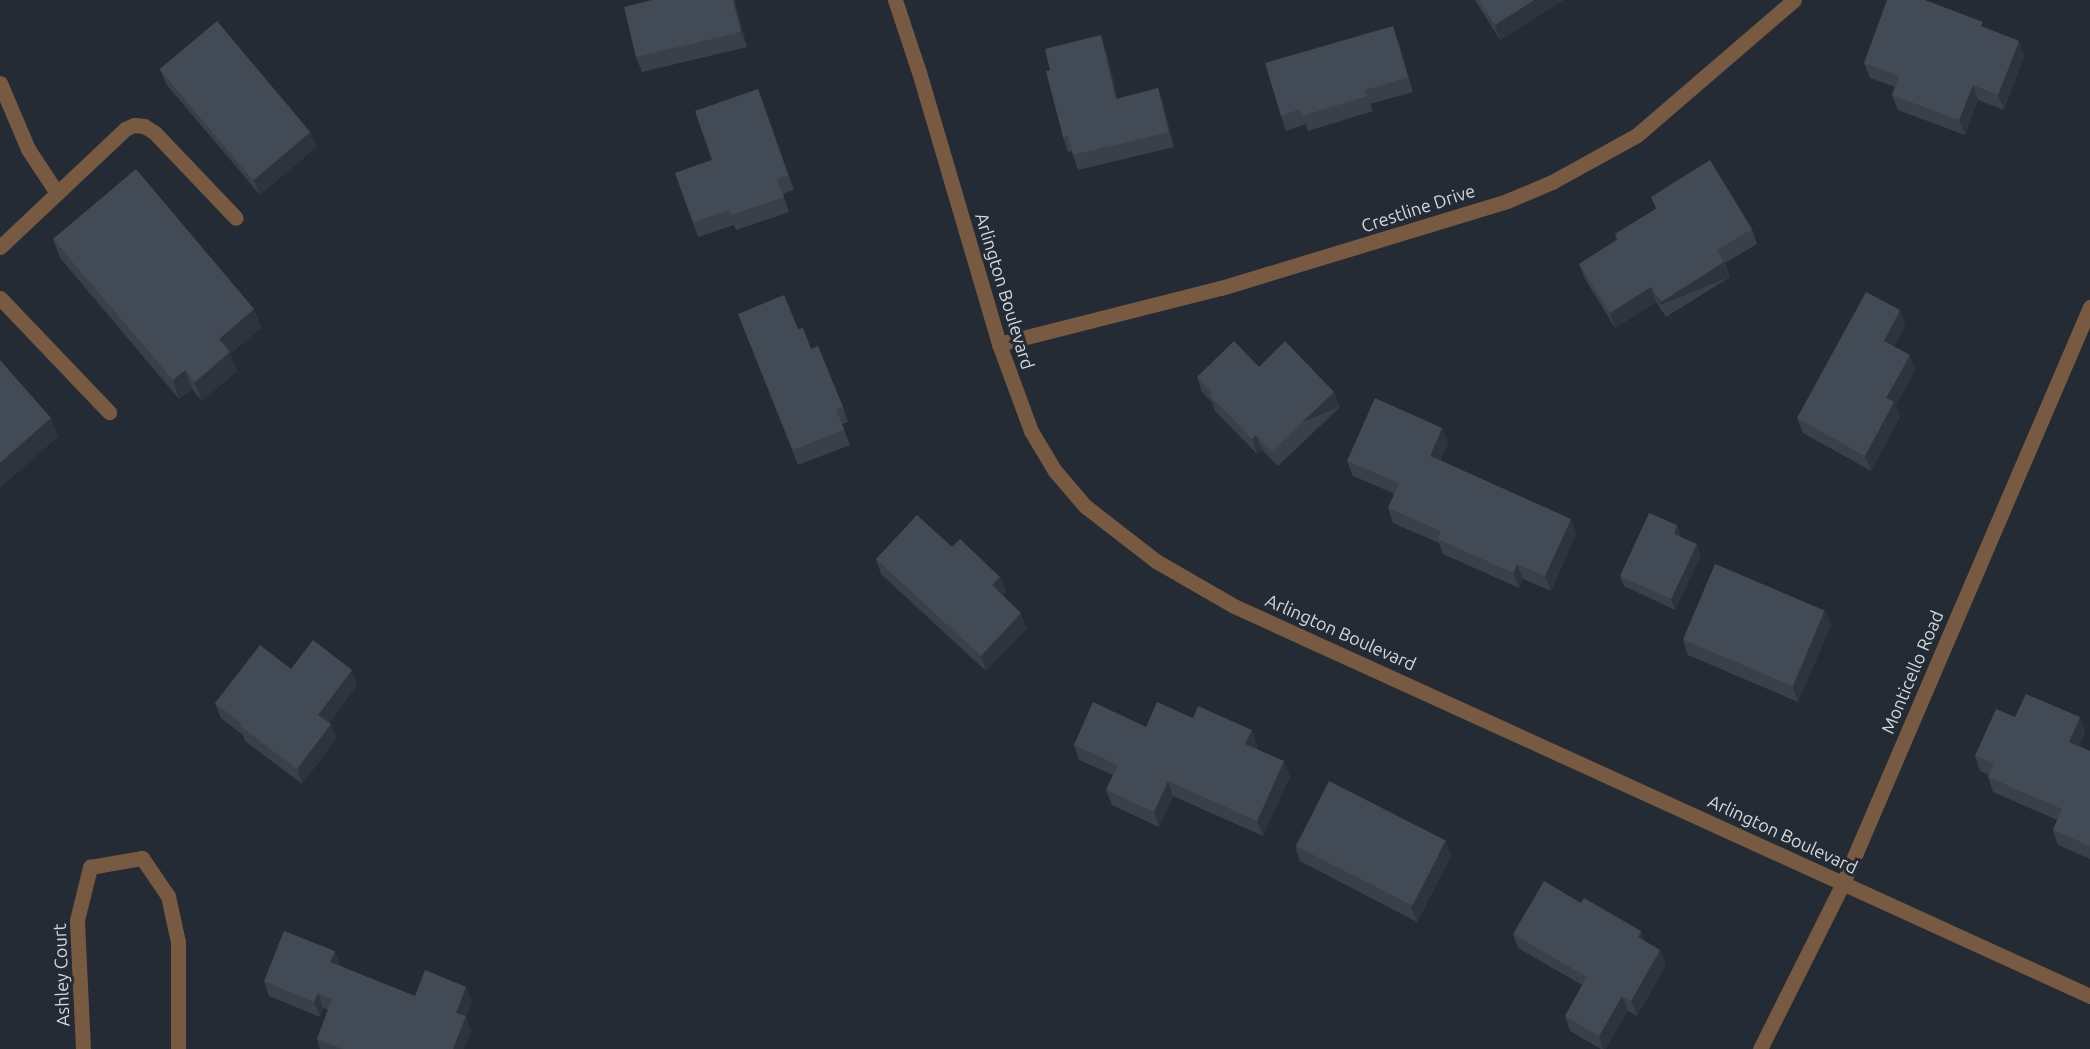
<!DOCTYPE html>
<style>
body{margin:0}
#map{position:relative;width:2090px;height:1049px;overflow:hidden;background:#242b35;font-family:Ubuntu,sans-serif}
div>[style]{position:absolute}
.minor>*{height:15px;margin:-7.5px;padding:0 7.5px;transform-origin:7.5px;border-radius:7.5px;background:#785941}
.wall>*{inset:0;background:#394049}
.shaded-wall>*{inset:0;background:#2e343c;transform-origin:0 0}
.building>*{inset:0;background:#424a55;transform-origin:0 0}
span{translate:-50% -50%;white-space:nowrap;text-align:center;line-height:1.15;-webkit-text-stroke:6px #242b35;paint-order:stroke}
.street-label{font-size:18px;color:#d3d8df}
</style>
<div id="map">
<div class="minor">
<i style="left:895px;top:0;width:76px;rotate:71.6deg"></i>
<i style="left:919px;top:72px;width:284px;rotate:73.6deg"></i>
<i style="left:999px;top:344px;width:93px;rotate:69.8deg"></i>
<i style="left:1031px;top:431px;width:47px;rotate:59deg"></i>
<i style="left:1055px;top:471px;width:46px;rotate:49.4deg"></i>
<i style="left:1085px;top:506px;width:90px;rotate:37.8deg"></i>
<i style="left:1156px;top:561px;width:90px;rotate:30deg"></i>
<i style="left:1234px;top:606px;width:941px;rotate:24.49deg"></i>
<i style="left:0;top:83px;width:72px;rotate:67deg"></i>
<i style="left:28px;top:149px;width:53px;rotate:56.6deg"></i>
<i style="left:0;top:247px;width:172px;rotate:-43.3deg"></i>
<i style="left:125px;top:129px;width:10px;rotate:-24deg"></i>
<i style="left:134px;top:125px;width:10px;rotate:6deg"></i>
<i style="left:144px;top:126px;width:13px;rotate:32deg"></i>
<i style="left:155px;top:133px;width:117px;rotate:46.4deg"></i>
<i style="left:0;top:298px;width:158px;rotate:46.3deg"></i>
<i style="left:999px;top:344px;width:229px;rotate:-14.2deg"></i>
<i style="left:1221px;top:288px;width:299px;rotate:-16.9deg"></i>
<i style="left:1507px;top:201px;width:49px;rotate:-22.9deg"></i>
<i style="left:1552px;top:182px;width:97px;rotate:-28.9deg"></i>
<i style="left:1637px;top:135px;width:207px;rotate:-40.7deg"></i>
<i style="left:83px;top:1049px;width:129px;rotate:-92.7deg"></i>
<i style="left:77px;top:920px;width:55px;rotate:-76.2deg"></i>
<i style="left:90px;top:867px;width:53px;rotate:-9.8deg"></i>
<i style="left:142px;top:858px;width:46px;rotate:55.6deg"></i>
<i style="left:168px;top:896px;width:47px;rotate:77.7deg"></i>
<i style="left:178px;top:942px;width:107px;rotate:90deg"></i>
<i style="left:1760px;top:1049px;width:186px;rotate:-63.4deg"></i>
<i style="left:1843px;top:883px;width:627px;rotate:-66.79deg"></i>
</div>
<div class="wall">
<i style="clip-path:polygon(735px 0,747px 47px,642px 72px,636px 57px)"></i>
<i style="clip-path:polygon(1475px 0,1564px 0,1500px 40px)"></i>
<i style="clip-path:polygon(1985px 28px,2019px 41px,2024px 56px,2004px 110px,1978px 100px,1965px 135px,1898px 110px,1892px 95px,1895px 87px,1870px 78px,1864px 63px)"></i>
<i style="clip-path:polygon(1398px 41px,1413px 92px,1370px 104px,1373px 111px,1308px 131px,1306px 124px,1286px 131px,1281px 116px)"></i>
<i style="clip-path:polygon(1106px 50px,1118px 99px,1158px 88px,1163px 103px,1174px 147px,1078px 170px,1072px 151px,1068px 152px,1063px 137px,1050px 70px)"></i>
<i style="clip-path:polygon(160px 69px,311px 132px,316px 147px,260px 195px,166px 84px)"></i>
<i style="clip-path:polygon(758px 89px,794px 190px,783px 194px,789px 212px,736px 230px,734px 225px,698px 237px,675px 173px,712px 160px)"></i>
<i style="clip-path:polygon(1651px 197px,1752px 229px,1757px 244px,1725px 263px,1730px 277px,1666px 317px,1656px 302px,1615px 328px,1585px 279px,1579px 264px,1617px 240px,1615px 234px,1656px 209px)"></i>
<i style="clip-path:polygon(53px 239px,254px 309px,261px 328px,230px 354px,237px 371px,202px 401px,192px 389px,179px 399px,60px 258px)"></i>
<i style="clip-path:polygon(1900px 310px,1905px 325px,1894px 347px,1915px 370px,1896px 405px,1900px 417px,1871px 471px,1803px 433px,1797px 418px)"></i>
<i style="clip-path:polygon(738px 314px,798px 329px,811px 349px,843px 407px,848px 422px,842px 424px,850px 445px,798px 465px)"></i>
<i style="clip-path:polygon(1259px 367px,1340px 407px,1278px 466px,1262px 450px,1257px 454px,1215px 411px,1212px 402px,1202px 392px,1197px 377px)"></i>
<i style="clip-path:polygon(1442px 428px,1448px 443px,1440px 460px,1571px 519px,1576px 534px,1551px 591px,1523px 579px,1519px 588px,1443px 554px,1439px 543px,1393px 523px,1388px 508px,1395px 494px,1353px 476px,1347px 461px)"></i>
<i style="clip-path:polygon(1677px 525px,1681px 537px,1701px 555px,1675px 610px,1624px 586px,1620px 576px)"></i>
<i style="clip-path:polygon(952px 547px,1000px 577px,1006px 592px,1003px 595px,1027px 628px,986px 671px,881px 574px,876px 559px)"></i>
<i style="clip-path:polygon(1825px 610px,1831px 625px,1798px 702px,1688px 655px,1683px 640px)"></i>
<i style="clip-path:polygon(291px 669px,352px 670px,357px 685px,329px 723px,336px 739px,302px 784px,245px 741px,243px 735px,221px 718px,215px 703px)"></i>
<i style="clip-path:polygon(2015px 717px,2080px 717px,2085px 732px,2079px 746px,2090px 751px,2090px 859px,2058px 845px,2053px 830px,2057px 820px,1993px 792px,1988px 777px,1989px 775px,1980px 771px,1975px 756px)"></i>
<i style="clip-path:polygon(1193px 718px,1257px 745px,1256px 748px,1290px 776px,1263px 836px,1173px 796px,1159px 827px,1112px 805px,1106px 790px,1113px 775px,1079px 760px,1074px 745px,1146px 727px)"></i>
<i style="clip-path:polygon(1295px 846px,1451px 856px,1417px 922px,1300px 861px)"></i>
<i style="clip-path:polygon(1581px 903px,1641px 931px,1644px 941px,1660px 950px,1666px 965px,1637px 1016px,1628px 1011px,1605px 1049px,1601px 1049px,1570px 1031px,1565px 1016px,1582px 985px,1518px 948px,1513px 934px)"></i>
<i style="clip-path:polygon(335px 951px,340px 966px,415px 996px,472px 1002px,466px 1017px,471px 1031px,464px 1049px,320px 1049px,317px 1039px,328px 1010px,323px 1008px,320px 1017px,269px 996px,264px 981px)"></i>
</div>
<div class="shaded-wall">
<i style="clip-path:polygon(733px 0,735px 0,747px 47px,741px 32px)"></i>
<i style="clip-path:polygon(1534px 0,1564px 0,1500px 40px,1495px 25px)"></i>
<i style="clip-path:polygon(1393px 26px,1398px 41px,1413px 92px,1408px 77px)"></i>
<i style="clip-path:polygon(1101px 35px,1106px 50px,1122px 114px,1116px 99px)"></i>
<i style="clip-path:polygon(2019px 41px,2024px 56px,2004px 110px,1998px 95px)"></i>
<i style="clip-path:polygon(1973px 85px,1978px 100px,1965px 135px,1959px 120px)"></i>
<i style="clip-path:polygon(1158px 88px,1163px 103px,1174px 147px,1169px 132px)"></i>
<i style="clip-path:polygon(311px 132px,316px 147px,260px 195px,254px 180px)"></i>
<i style="left:1724px;top:262px;width:16px;height:75px;rotate:68deg"></i>
<i style="clip-path:polygon(1651px 287px,1656px 302px,1615px 328px,1610px 313px)"></i>
<i style="clip-path:polygon(254px 309px,261px 328px,230px 354px,237px 371px,202px 401px,195px 382px,219px 339px)"></i>
<i style="clip-path:polygon(1900px 310px,1905px 325px,1889px 356px,1884px 341px)"></i>
<i style="clip-path:polygon(1910px 355px,1915px 370px,1896px 405px,1900px 417px,1871px 471px,1865px 456px,1886px 398px)"></i>
<i style="clip-path:polygon(185px 370px,192px 389px,179px 399px,173px 380px)"></i>
<i style="left:1334px;top:392px;width:16px;height:86px;rotate:68deg"></i>
<i style="clip-path:polygon(51px 418px,58px 437px,0 488px,0 463px)"></i>
<i style="clip-path:polygon(1442px 428px,1448px 443px,1435px 471px,1430px 456px)"></i>
<i style="clip-path:polygon(1256px 435px,1262px 450px,1257px 454px,1252px 439px)"></i>
<i style="clip-path:polygon(1571px 519px,1576px 534px,1551px 591px,1545px 576px)"></i>
<i style="clip-path:polygon(1677px 525px,1681px 536px,1678px 544px,1674px 534px)"></i>
<i style="clip-path:polygon(1697px 544px,1701px 555px,1675px 610px,1671px 599px)"></i>
<i style="clip-path:polygon(1517px 564px,1523px 579px,1519px 588px,1513px 573px)"></i>
<i style="clip-path:polygon(1000px 577px,1006px 592px,998px 600px,992px 585px)"></i>
<i style="clip-path:polygon(1825px 610px,1831px 625px,1798px 702px,1793px 687px)"></i>
<i style="clip-path:polygon(1021px 613px,1027px 628px,986px 671px,981px 656px)"></i>
<i style="clip-path:polygon(352px 670px,357px 685px,323px 730px,318px 715px)"></i>
<i style="clip-path:polygon(2080px 717px,2085px 732px,2075px 757px,2069px 742px)"></i>
<i style="clip-path:polygon(331px 724px,336px 739px,302px 784px,297px 769px)"></i>
<i style="clip-path:polygon(1252px 730px,1257px 745px,1251px 759px,1245px 744px)"></i>
<i style="clip-path:polygon(1284px 761px,1290px 776px,1263px 836px,1257px 821px)"></i>
<i style="clip-path:polygon(1168px 781px,1173px 796px,1159px 827px,1154px 812px)"></i>
<i style="clip-path:polygon(1446px 841px,1451px 856px,1417px 922px,1411px 907px)"></i>
<i style="clip-path:polygon(1641px 931px,1646px 946px,1638px 937px)"></i>
<i style="clip-path:polygon(1660px 950px,1666px 965px,1637px 1016px,1631px 1001px)"></i>
<i style="clip-path:polygon(335px 951px,340px 966px,330px 962px)"></i>
<i style="clip-path:polygon(466px 987px,472px 1002px,466px 1017px,471px 1031px,464px 1049px,453px 1049px,456px 1013px)"></i>
<i style="clip-path:polygon(318px 993px,323px 1008px,320px 1017px,314px 1002px)"></i>
<i style="clip-path:polygon(1622px 996px,1628px 1011px,1605px 1049px,1603px 1049px,1599px 1036px)"></i>
</div>
<div class="building">
<i style="clip-path:polygon(652px 0,733px 0,741px 32px,636px 57px,624px 7px)"></i>
<i style="clip-path:polygon(1479px 0,1534px 0,1495px 25px)"></i>
<i style="clip-path:polygon(1887px 0,1925px 0,1983px 22px,1981px 26px,2019px 41px,1998px 95px,1973px 85px,1959px 120px,1892px 95px,1899px 76px,1864px 63px)"></i>
<i style="left:217px;top:21px;width:145px;height:75px;rotate:50deg"></i>
<i style="clip-path:polygon(1393px 26px,1408px 77px,1365px 90px,1367px 96px,1302px 116px,1300px 109px,1281px 116px,1265px 63px)"></i>
<i style="clip-path:polygon(1101px 35px,1116px 99px,1158px 88px,1169px 132px,1073px 155px,1068px 136px,1063px 137px,1046px 71px,1050px 70px,1045px 49px)"></i>
<i style="clip-path:polygon(758px 89px,788px 175px,777px 179px,784px 197px,731px 215px,729px 210px,693px 222px,675px 173px,712px 160px,695px 111px)"></i>
<i style="clip-path:polygon(1710px 160px,1752px 229px,1717px 250px,1724px 262px,1661px 302px,1651px 287px,1610px 313px,1579px 264px,1618px 239px,1615px 234px,1657px 208px,1651px 197px)"></i>
<i style="clip-path:polygon(136px 169px,254px 309px,219px 339px,230px 352px,195px 382px,185px 370px,173px 380px,53px 239px)"></i>
<i style="clip-path:polygon(1866px 292px,1900px 310px,1884px 341px,1910px 355px,1886px 398px,1894px 402px,1865px 456px,1797px 418px)"></i>
<i style="clip-path:polygon(784px 295px,798px 329px,803px 328px,811px 349px,818px 346px,843px 407px,836px 409px,844px 430px,793px 450px,738px 314px)"></i>
<i style="clip-path:polygon(1234px 341px,1259px 367px,1285px 341px,1334px 392px,1272px 451px,1256px 435px,1252px 439px,1210px 396px,1212px 393px,1197px 377px)"></i>
<i style="clip-path:polygon(0 360px,51px 418px,0 463px)"></i>
<i style="clip-path:polygon(1375px 398px,1442px 428px,1430px 456px,1571px 519px,1545px 576px,1517px 564px,1513px 573px,1438px 539px,1441px 531px,1388px 508px,1399px 483px,1347px 461px)"></i>
<i style="clip-path:polygon(1649px 513px,1677px 525px,1674px 534px,1697px 544px,1671px 599px,1620px 576px)"></i>
<i style="clip-path:polygon(917px 515px,952px 547px,960px 539px,1000px 577px,992px 585px,1021px 613px,981px 656px,876px 559px)"></i>
<i style="left:1715px;top:564px;width:119px;height:82px;rotate:23deg"></i>
<i style="clip-path:polygon(313px 640px,352px 670px,318px 715px,331px 724px,297px 769px,240px 726px,242px 724px,215px 703px,260px 645px,291px 669px)"></i>
<i style="clip-path:polygon(2026px 694px,2080px 717px,2069px 742px,2090px 751px,2090px 846px,2053px 830px,2062px 809px,1988px 777px,1994px 764px,1975px 756px,1996px 709px,2015px 717px)"></i>
<i style="clip-path:polygon(1093px 702px,1146px 727px,1157px 702px,1193px 718px,1198px 706px,1252px 730px,1245px 744px,1284px 761px,1257px 821px,1168px 781px,1154px 812px,1106px 790px,1118px 765px,1074px 745px)"></i>
<i style="left:1329px;top:781px;width:131px;height:73px;rotate:27deg"></i>
<i style="clip-path:polygon(1544px 881px,1581px 903px,1584px 898px,1641px 931px,1638px 937px,1660px 950px,1631px 1001px,1622px 996px,1599px 1036px,1565px 1016px,1587px 977px,1513px 934px)"></i>
<i style="clip-path:polygon(284px 931px,335px 951px,330px 962px,415px 996px,425px 970px,466px 987px,456px 1013px,466px 1016px,453px 1049px,343px 1049px,317px 1039px,332px 999px,318px 993px,314px 1002px,264px 981px)"></i>
</div>
<div class="street-label">
<span style="left:1418px;top:208px;rotate:-18deg">Crestline Drive</span>
<span style="left:1005px;top:291px;rotate:73deg">Arlington Boulevard</span>
<span style="left:1341px;top:632px;rotate:24deg">Arlington Boulevard</span>
<span style="left:1912px;top:672px;rotate:-67deg">Monticello Road</span>
<span style="left:1783px;top:834px;rotate:25deg">Arlington Boulevard</span>
<span style="left:61px;top:975px;rotate:-92deg">Ashley Court</span>
</div>
</div>
